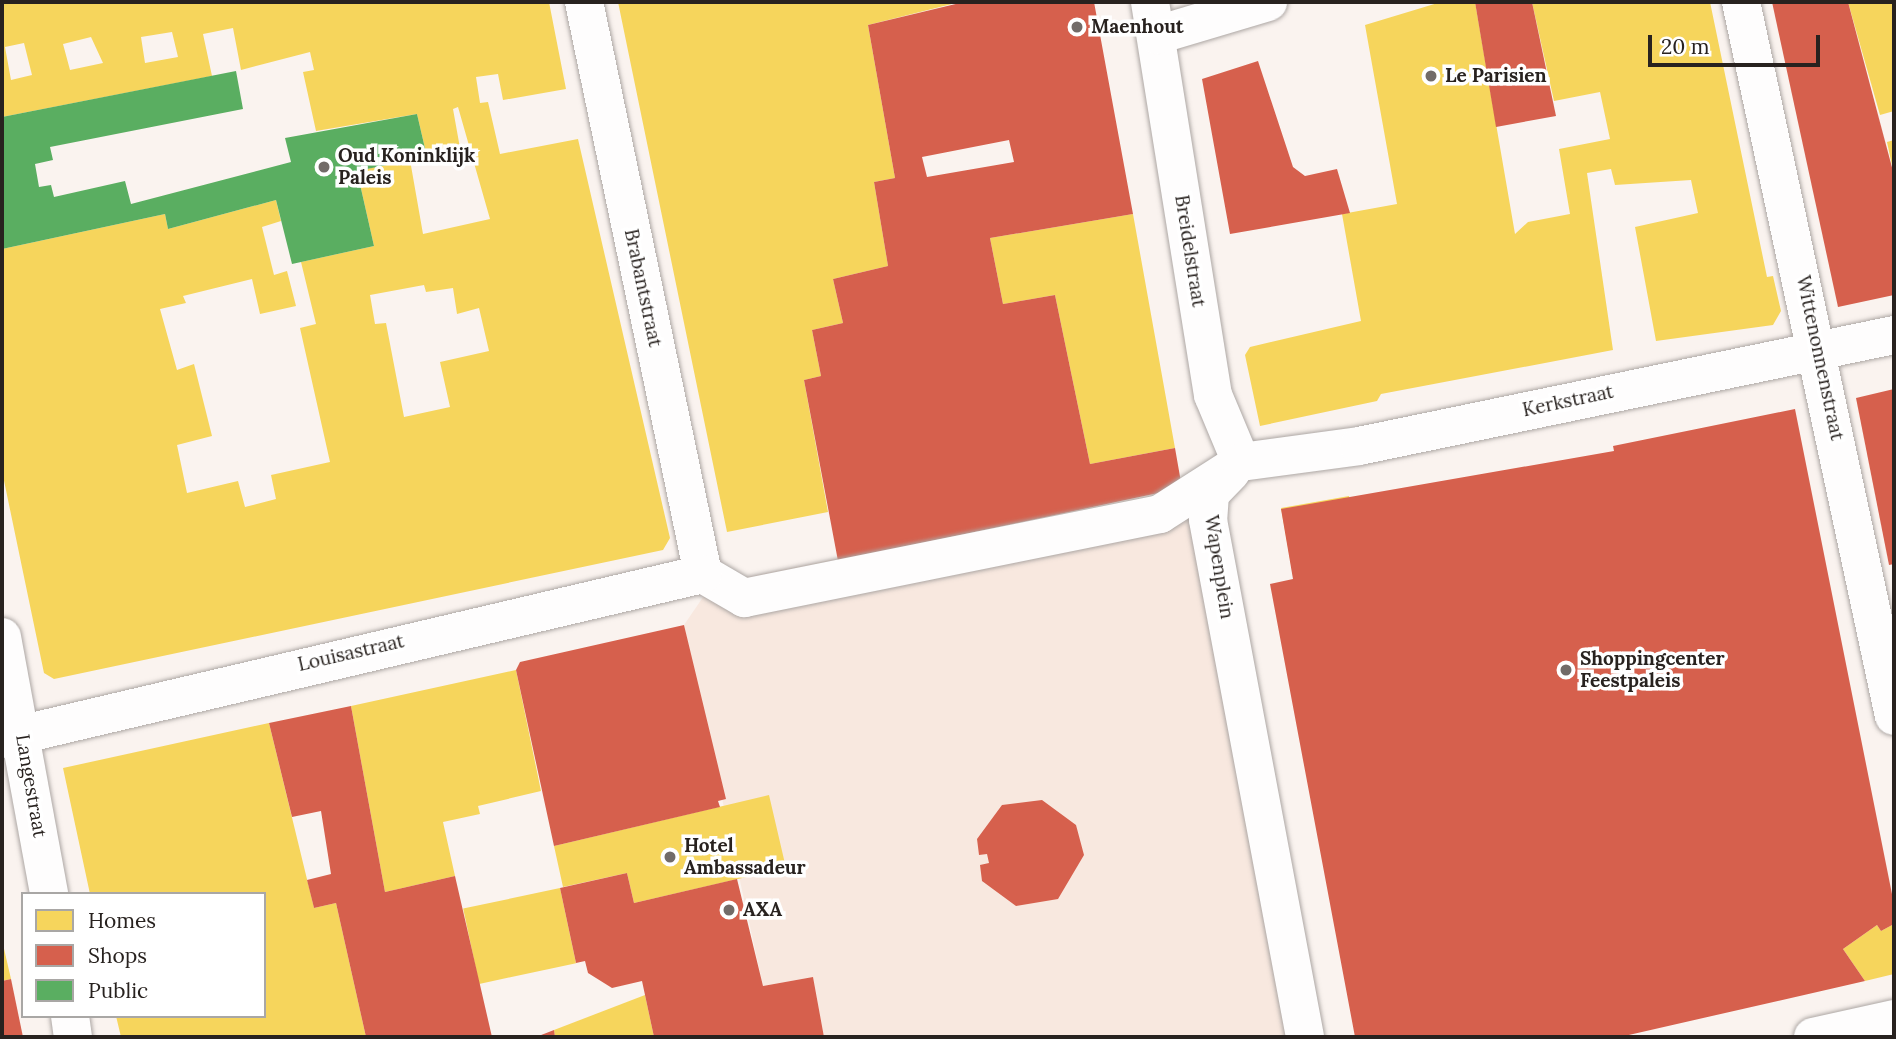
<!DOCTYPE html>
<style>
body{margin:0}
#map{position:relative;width:1896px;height:1039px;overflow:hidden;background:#faf3ef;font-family:Lora,serif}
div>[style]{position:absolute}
.built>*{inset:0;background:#f8e8df}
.homes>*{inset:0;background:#f6d55c;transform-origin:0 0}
.shops>*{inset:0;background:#d6604d}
.public>*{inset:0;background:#5aae61}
.roads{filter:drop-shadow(0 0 2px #ada7a4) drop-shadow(0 0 2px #ada7a4)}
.street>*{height:38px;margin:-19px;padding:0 19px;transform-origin:19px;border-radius:19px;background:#fefdfd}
.dots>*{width:19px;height:19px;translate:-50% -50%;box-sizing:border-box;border:4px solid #fff;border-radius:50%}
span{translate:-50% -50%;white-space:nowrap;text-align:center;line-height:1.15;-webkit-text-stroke:7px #fff;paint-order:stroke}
.poi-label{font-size:19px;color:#28221f;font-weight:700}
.left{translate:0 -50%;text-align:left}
.street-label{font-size:19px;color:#28221f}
.frame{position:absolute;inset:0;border:4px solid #28221f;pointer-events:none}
.legend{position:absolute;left:21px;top:892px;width:245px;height:126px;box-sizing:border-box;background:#fff;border:2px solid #a9a7a5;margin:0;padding:9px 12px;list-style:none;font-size:21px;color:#28221f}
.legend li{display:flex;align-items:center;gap:14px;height:35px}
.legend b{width:35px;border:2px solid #a9a7a5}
.scale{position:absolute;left:1648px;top:35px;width:172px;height:32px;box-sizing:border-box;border:4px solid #28221f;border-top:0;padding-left:9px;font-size:21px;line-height:24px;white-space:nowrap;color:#28221f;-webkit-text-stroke:5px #fff;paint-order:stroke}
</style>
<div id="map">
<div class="built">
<i style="clip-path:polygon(1182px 488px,1211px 494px,1305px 1037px,824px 1037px,813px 977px,763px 986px,684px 625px,712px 584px)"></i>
</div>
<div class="homes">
<i style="clip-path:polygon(evenodd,2px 2px,549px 2px,566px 89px,503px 100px,498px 74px,476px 77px,480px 103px,488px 102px,500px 154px,578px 139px,670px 538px,663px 550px,54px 679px,44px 673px,2px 471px,2px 249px,165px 214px,168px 229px,276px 200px,281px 221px,262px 227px,274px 275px,287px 271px,296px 306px,260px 314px,252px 279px,183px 296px,186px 303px,160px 309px,177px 370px,194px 364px,212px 436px,177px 445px,187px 493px,238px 481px,245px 507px,276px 499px,271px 475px,330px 462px,300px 328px,316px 324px,301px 262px,374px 246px,357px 171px,410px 160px,423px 234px,490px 219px,458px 107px,453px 109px,460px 148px,427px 157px,417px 114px,316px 131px,303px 72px,314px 70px,310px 52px,241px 70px,233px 28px,203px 34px,212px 76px,2px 117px,2px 2px,172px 32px,178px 57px,145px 63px,141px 37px,172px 32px,2px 2px,91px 37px,103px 63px,70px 70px,63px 44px,91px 37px,2px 2px,24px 43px,32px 75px,11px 80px,5px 47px,24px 43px,2px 2px,424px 285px,426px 292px,453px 288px,457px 314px,479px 308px,489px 351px,440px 362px,450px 407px,404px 417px,386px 323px,375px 324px,370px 295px,424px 285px)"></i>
<i style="clip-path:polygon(618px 2px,960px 2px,868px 25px,895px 178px,874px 182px,888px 266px,833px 279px,843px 323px,812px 330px,821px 376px,804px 380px,828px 512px,727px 532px)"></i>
<i style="clip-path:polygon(1441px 2px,1475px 2px,1515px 234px,1528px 222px,1570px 214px,1559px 149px,1610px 139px,1600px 92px,1554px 101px,1532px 2px,1710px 2px,1767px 277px,1773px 276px,1781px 311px,1773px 325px,1656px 341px,1635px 227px,1698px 213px,1691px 180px,1615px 185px,1611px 169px,1587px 173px,1613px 350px,1381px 394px,1377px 401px,1260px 426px,1245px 355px,1250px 347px,1361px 321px,1342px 214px,1397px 204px,1365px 25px)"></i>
<i style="clip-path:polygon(1848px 2px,1894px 2px,1894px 111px,1880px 115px)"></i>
<i style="clip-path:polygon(1894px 140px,1894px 170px,1893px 170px,1887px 142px)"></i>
<i style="clip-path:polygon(1133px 214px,1175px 448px,1090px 464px,1055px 295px,1003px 304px,990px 238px)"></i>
<i style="left:1349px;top:496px;width:72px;height:69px;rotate:80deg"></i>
<i style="clip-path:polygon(516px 670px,541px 791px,478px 806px,480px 814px,443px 822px,455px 876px,385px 892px,351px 706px)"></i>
<i style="clip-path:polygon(269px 723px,314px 908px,336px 903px,366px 1037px,121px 1037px,116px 1016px,264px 1016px,264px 894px,90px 894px,63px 768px)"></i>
<i style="clip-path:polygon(769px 795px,786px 868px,634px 903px,627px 873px,563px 887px,554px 846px)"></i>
<i style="left:560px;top:888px;width:77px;height:99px;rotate:78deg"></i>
<i style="clip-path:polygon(1894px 924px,1894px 974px,1865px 981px,1843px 949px,1877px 925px,1881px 931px)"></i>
<i style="clip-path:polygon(2px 940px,11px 979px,2px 981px)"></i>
<i style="clip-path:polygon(645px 995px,654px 1037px,555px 1037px,554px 1030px)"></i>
</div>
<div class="shops">
<i style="clip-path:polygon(evenodd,964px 2px,1094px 2px,1133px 214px,990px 238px,1003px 304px,1055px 295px,1090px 464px,1175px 448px,1182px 488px,838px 561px,804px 380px,821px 376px,812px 330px,843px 323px,833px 279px,888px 266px,874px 182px,895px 178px,868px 25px,964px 2px,1009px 140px,1014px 162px,927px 177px,922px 157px,1009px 140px)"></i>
<i style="clip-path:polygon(1475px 2px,1532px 2px,1556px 116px,1496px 127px)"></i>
<i style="clip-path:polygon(1772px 2px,1848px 2px,1894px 175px,1894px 295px,1838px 307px)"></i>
<i style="clip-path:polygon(1258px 61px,1293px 167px,1305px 176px,1337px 169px,1350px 213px,1230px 234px,1202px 79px)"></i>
<i style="clip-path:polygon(1894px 389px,1894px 564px,1889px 565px,1856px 398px)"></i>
<i style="clip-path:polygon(1795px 409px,1894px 904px,1894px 924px,1881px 931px,1877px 925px,1843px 949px,1865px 981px,1620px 1037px,1355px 1037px,1270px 584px,1293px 579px,1281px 509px,1614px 451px,1613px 446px)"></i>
<i style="clip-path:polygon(684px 625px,726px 799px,718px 801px,720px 807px,554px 846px,516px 670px,520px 662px)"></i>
<i style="clip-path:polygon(351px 706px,385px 892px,455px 876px,492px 1037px,366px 1037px,336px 903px,314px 908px,307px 880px,331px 874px,321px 811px,292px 817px,269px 723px)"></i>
<i style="clip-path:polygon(1042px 800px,1076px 825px,1084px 855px,1058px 899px,1016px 906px,982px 881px,980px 865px,989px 863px,987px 854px,979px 855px,977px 839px,1002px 805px)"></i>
<i style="clip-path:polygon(627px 873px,634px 903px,737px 879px,763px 986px,813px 977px,824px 1037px,654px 1037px,642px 981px,612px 988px,588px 973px,585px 961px,576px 963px,560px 888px)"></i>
<i style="clip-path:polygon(11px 979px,23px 1037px,2px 1037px,2px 981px)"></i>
<i style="clip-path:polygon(554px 1030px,555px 1037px,536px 1037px)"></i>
</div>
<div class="public">
<i style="clip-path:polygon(236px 71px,243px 109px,50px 147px,53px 160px,35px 164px,39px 187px,51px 185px,54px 197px,125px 181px,131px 204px,291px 162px,285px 138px,417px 114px,427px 157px,357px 171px,374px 246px,292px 264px,276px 200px,168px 229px,165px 214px,2px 249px,2px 117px)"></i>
</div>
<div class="roads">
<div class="street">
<i style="left:584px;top:2px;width:584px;rotate:78.25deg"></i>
<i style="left:1150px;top:2px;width:398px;rotate:80.9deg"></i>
<i style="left:1213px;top:395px;width:73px;rotate:67.3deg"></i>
<i style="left:1741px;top:2px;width:730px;rotate:77.91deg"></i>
<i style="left:1157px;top:35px;width:116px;rotate:-16.6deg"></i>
<i style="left:1231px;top:472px;width:30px;rotate:134deg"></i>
<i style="left:1210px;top:494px;width:26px;rotate:94deg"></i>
<i style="left:1208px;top:520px;width:526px;rotate:79.37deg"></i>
<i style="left:703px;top:574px;width:48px;rotate:30.3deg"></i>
<i style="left:744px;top:598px;width:424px;rotate:-11.4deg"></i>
<i style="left:1160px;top:514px;width:96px;rotate:-32.7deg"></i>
<i style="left:1241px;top:462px;width:119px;rotate:-7.7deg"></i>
<i style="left:1359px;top:446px;width:546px;rotate:-11.72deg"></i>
<i style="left:2px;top:637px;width:261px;rotate:79.6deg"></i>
<i style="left:2px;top:739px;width:720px;rotate:-13.25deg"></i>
<i style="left:70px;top:1016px;width:21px;rotate:82deg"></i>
<i style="left:1813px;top:1037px;width:83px;rotate:-12.5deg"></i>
</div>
</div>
<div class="dots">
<i style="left:1077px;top:27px;background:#726b68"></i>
<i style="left:1431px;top:76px;background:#726b68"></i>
<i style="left:324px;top:167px;background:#726b68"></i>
<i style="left:1566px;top:670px;background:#726b68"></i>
<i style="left:670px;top:857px;background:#726b68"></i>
<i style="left:729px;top:910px;background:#726b68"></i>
</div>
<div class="poi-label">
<span class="left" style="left:1091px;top:27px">Maenhout</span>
<span class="left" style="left:1445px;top:76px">Le Parisien</span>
<span class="left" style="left:338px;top:167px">Oud Koninklijk<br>Paleis</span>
<span class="left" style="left:1580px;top:670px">Shoppingcenter<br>Feestpaleis</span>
<span class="left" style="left:684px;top:857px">Hotel<br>Ambassadeur</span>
<span class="left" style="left:743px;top:910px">AXA</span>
</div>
<div class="street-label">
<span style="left:1190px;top:251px;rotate:81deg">Breidelstraat</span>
<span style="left:643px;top:288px;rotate:78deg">Brabantstraat</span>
<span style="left:1820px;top:358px;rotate:78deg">Wittenonnenstraat</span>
<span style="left:1568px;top:401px;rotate:-12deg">Kerkstraat</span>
<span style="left:1219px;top:567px;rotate:81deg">Wapenplein</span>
<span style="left:351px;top:653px;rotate:-13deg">Louisastraat</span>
<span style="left:31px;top:786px;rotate:80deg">Langestraat</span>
</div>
<div class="frame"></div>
<ul class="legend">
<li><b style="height:19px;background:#f6d55c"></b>Homes</li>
<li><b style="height:19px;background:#d6604d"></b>Shops</li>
<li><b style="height:19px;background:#5aae61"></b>Public</li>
</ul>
<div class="scale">20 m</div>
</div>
